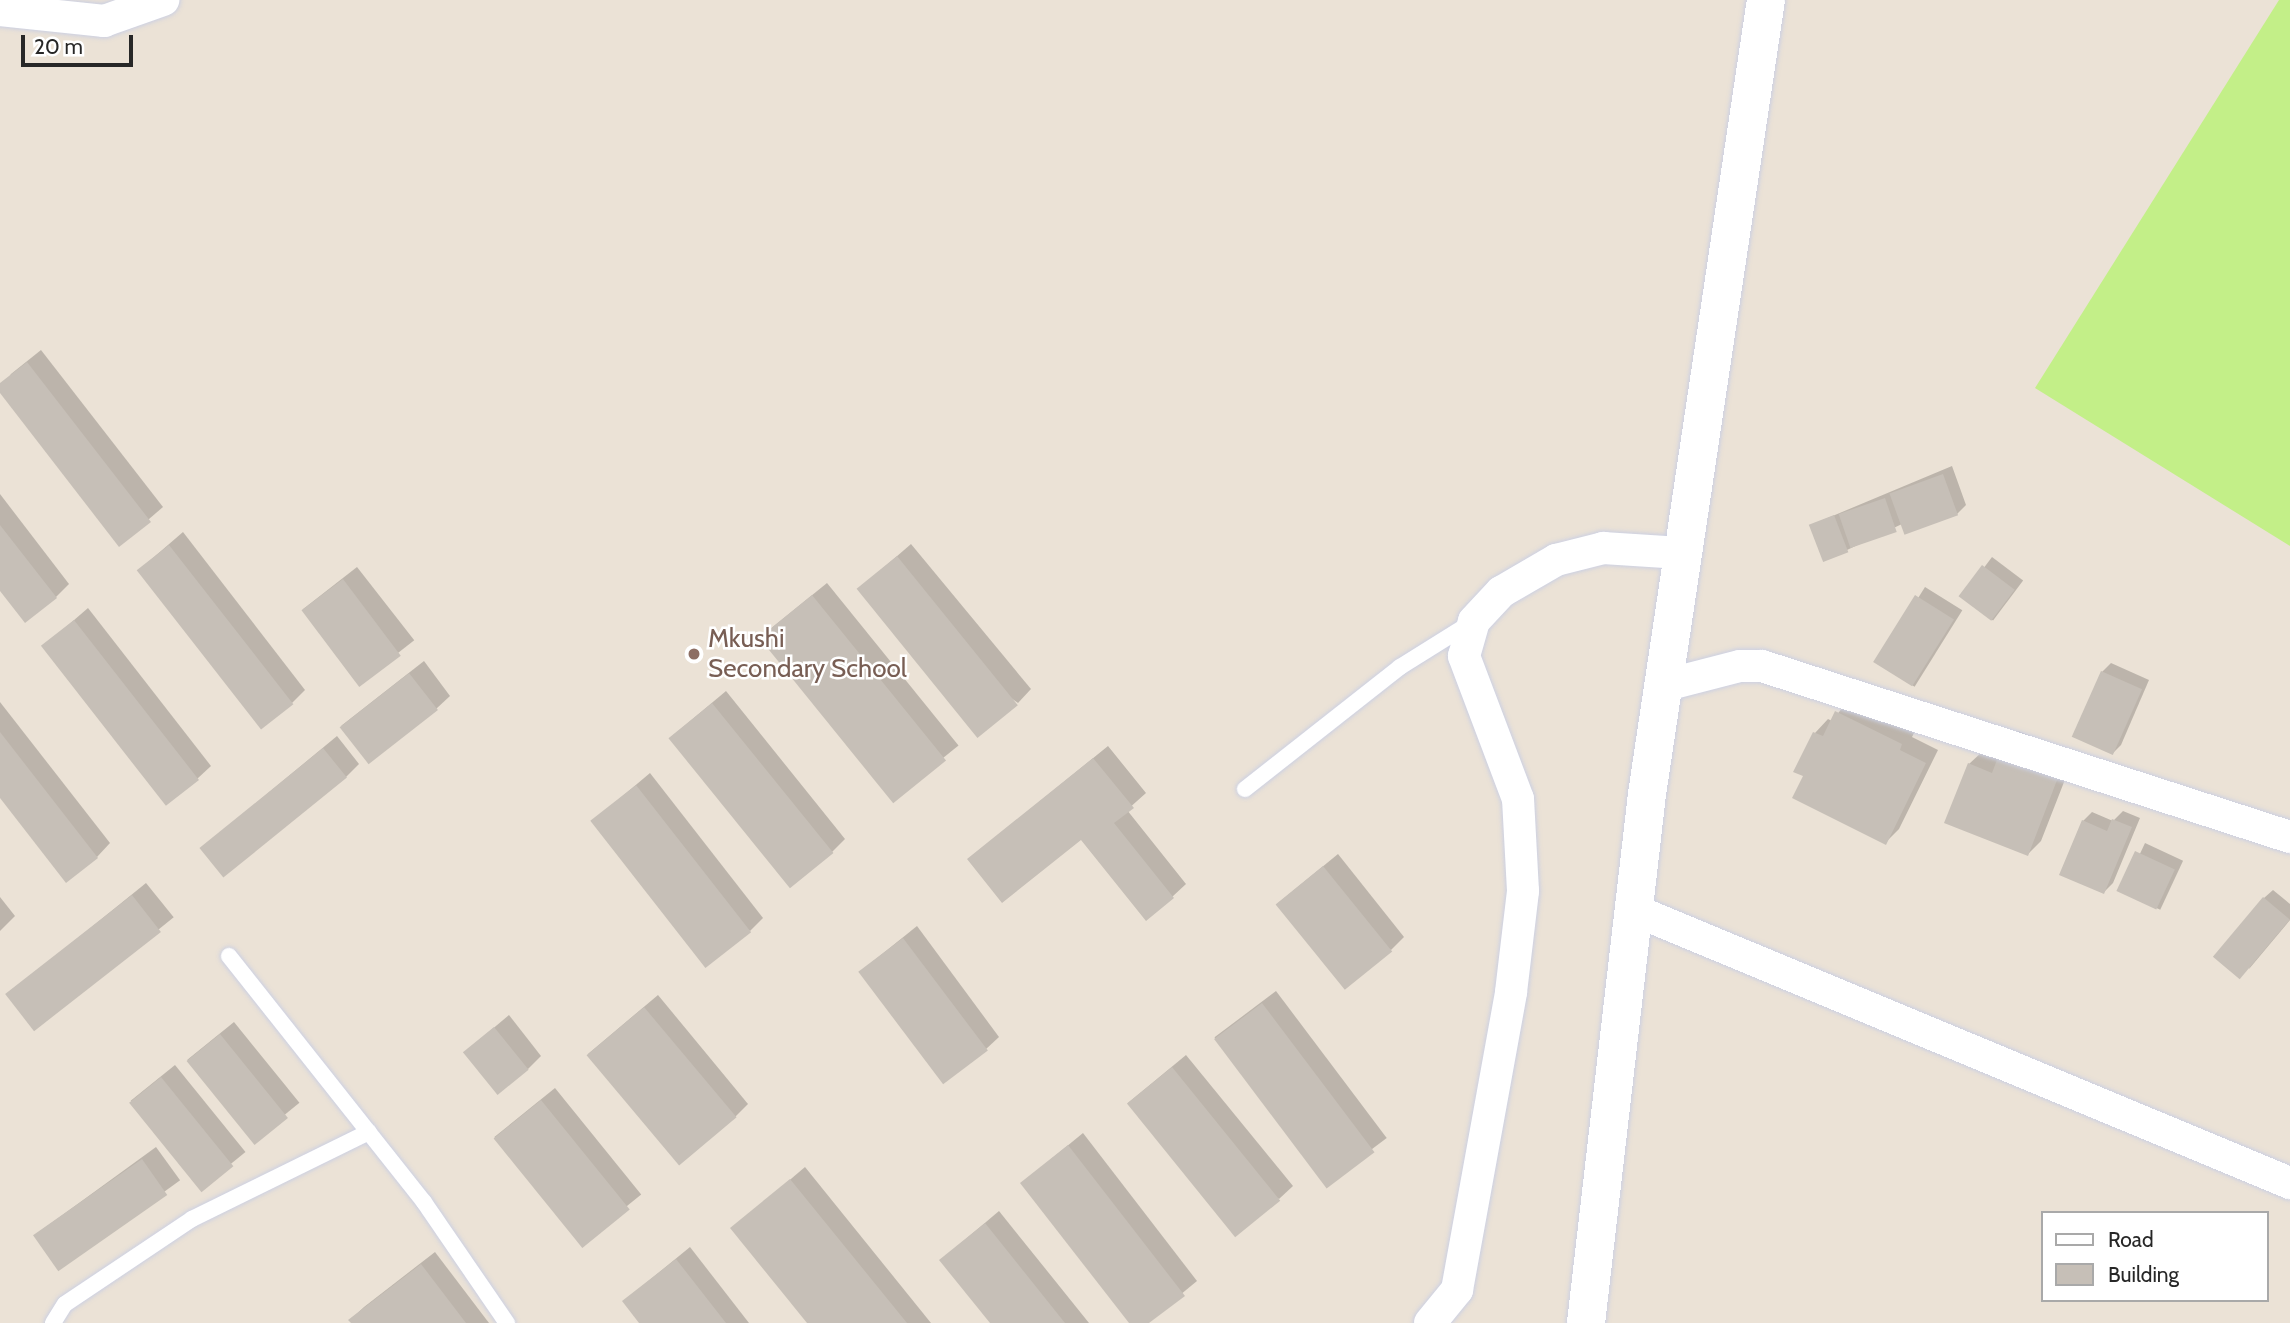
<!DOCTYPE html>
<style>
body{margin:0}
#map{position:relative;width:2290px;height:1323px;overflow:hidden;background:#ebe2d6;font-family:Cabin,sans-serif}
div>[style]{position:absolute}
.pitch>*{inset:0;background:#c3ef88}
.shadow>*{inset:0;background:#0003;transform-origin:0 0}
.building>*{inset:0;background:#c6bfb7;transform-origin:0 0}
.roads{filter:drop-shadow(0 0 2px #ccd0e2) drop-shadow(0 0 2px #ccd0e2)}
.service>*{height:16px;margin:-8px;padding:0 8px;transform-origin:8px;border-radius:8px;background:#fff}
.minor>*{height:32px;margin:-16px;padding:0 16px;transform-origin:16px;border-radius:16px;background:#fff}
.tertiary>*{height:38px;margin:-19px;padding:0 19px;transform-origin:19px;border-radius:19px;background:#fff}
.dots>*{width:19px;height:19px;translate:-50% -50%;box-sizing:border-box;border:4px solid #fff;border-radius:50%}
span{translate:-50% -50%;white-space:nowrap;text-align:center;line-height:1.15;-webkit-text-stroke:5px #fff;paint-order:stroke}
.education-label{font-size:26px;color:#785e54}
.left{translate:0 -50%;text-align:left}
.legend{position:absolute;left:2041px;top:1211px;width:228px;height:91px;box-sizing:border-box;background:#fff;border:2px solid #a9a9a9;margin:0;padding:9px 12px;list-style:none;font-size:21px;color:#272727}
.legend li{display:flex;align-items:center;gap:14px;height:35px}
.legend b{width:35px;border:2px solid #a9a9a9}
.scale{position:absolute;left:21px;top:35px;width:112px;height:32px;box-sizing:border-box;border:4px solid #272727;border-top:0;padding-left:9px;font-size:21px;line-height:24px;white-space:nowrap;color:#272727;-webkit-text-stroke:5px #fff;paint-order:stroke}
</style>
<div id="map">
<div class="pitch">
<i style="clip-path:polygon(2279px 0,2290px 0,2290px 546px,2035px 388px)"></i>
</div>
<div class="shadow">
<i style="clip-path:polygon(41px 350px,163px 507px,120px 544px,0 391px,11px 374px)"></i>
<i style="clip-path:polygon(1952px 466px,1966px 505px,1957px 514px,1902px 524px,1847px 550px,1811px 525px)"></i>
<i style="clip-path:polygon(0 494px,69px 584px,56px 597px,0 588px)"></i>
<i style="clip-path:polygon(183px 532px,305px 690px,292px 703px,139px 570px)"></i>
<i style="clip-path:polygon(911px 544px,1031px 689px,1018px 703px,859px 589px)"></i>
<i style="left:1992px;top:557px;width:39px;height:50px;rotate:37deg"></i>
<i style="left:357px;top:567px;width:93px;height:69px;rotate:52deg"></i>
<i style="left:827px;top:583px;width:209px;height:85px;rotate:51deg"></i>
<i style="left:1925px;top:587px;width:44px;height:90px;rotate:32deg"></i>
<i style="clip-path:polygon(88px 608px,211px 766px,197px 779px,44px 646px)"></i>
<i style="clip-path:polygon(424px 661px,450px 696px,436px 709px,341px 726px)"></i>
<i style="clip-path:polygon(2111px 663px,2149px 680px,2121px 745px,2112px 754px,2102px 672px)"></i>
<i style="clip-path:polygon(726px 691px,845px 839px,832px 852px,670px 738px)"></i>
<i style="clip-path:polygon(1850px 698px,1915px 731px,1912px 737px,1938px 750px,1899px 829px,1885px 843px,1805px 775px,1815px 733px,1828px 719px,1832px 721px)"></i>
<i style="clip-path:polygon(0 702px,110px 843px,97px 857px,0 795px)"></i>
<i style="clip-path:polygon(2018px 731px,2075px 754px,2041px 841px,2028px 854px,1969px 764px,1983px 751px,2005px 745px)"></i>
<i style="clip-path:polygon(337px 736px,359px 764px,346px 777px,202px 848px)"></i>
<i style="clip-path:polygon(1108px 746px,1146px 793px,1127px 810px,1186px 884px,1172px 897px,1081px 837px,969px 859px)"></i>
<i style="clip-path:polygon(650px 773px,763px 918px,750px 931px,593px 821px)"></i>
<i style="clip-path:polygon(2123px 811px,2140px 818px,2113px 883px,2104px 892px,2083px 821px,2092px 812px,2113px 821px)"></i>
<i style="left:2145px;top:843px;width:42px;height:54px;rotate:25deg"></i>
<i style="clip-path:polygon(1338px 854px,1404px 937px,1391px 950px,1277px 904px)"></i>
<i style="left:146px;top:883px;width:44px;height:178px;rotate:51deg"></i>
<i style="clip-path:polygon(2273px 890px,2290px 904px,2290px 920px,2249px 969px,2264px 898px)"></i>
<i style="clip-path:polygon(0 897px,15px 916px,0 931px)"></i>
<i style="clip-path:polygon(917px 926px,999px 1037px,985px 1050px,861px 971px)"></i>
<i style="left:1276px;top:991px;width:184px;height:77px;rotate:53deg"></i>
<i style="clip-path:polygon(658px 995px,748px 1104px,735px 1117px,588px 1054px)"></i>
<i style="clip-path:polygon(509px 1015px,541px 1056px,528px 1069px,465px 1052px)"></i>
<i style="left:234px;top:1022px;width:104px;height:60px;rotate:51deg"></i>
<i style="clip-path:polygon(1186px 1055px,1293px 1186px,1279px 1199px,1128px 1103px)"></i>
<i style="left:175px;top:1065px;width:112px;height:57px;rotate:51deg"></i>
<i style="left:555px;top:1088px;width:137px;height:78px;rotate:51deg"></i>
<i style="clip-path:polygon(1083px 1133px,1197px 1281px,1146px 1323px,1131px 1323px,1022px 1183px)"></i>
<i style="left:156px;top:1147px;width:41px;height:150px;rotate:54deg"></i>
<i style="clip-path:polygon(805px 1167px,931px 1323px,809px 1323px,733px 1228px)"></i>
<i style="clip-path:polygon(999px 1211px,1089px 1323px,992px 1323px,941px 1260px)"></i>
<i style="clip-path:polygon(690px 1247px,749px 1323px,641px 1323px,624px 1301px)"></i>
<i style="clip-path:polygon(435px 1252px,489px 1323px,353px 1323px,350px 1320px,364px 1307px)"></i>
</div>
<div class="building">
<i style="clip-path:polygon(27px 362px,151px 522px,119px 547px,0 393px,0 383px)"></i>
<i style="left:1943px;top:474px;width:44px;height:57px;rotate:70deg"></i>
<i style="left:1885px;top:498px;width:36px;height:49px;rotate:71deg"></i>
<i style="left:1834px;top:515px;width:40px;height:27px;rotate:69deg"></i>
<i style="clip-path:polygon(0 525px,57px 598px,25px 623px,0 591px)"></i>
<i style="left:169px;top:545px;width:202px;height:41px;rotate:52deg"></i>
<i style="left:897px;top:556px;width:192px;height:52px;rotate:51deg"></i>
<i style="left:1982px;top:565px;width:41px;height:39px;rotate:37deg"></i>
<i style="left:343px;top:579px;width:96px;height:52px;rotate:53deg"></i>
<i style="left:812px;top:595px;width:213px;height:68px;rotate:51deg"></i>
<i style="left:1915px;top:595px;width:46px;height:79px;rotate:32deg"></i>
<i style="left:74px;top:620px;width:203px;height:42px;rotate:52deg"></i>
<i style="left:2101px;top:671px;width:45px;height:72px;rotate:24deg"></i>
<i style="left:409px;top:673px;width:47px;height:88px;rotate:52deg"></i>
<i style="left:712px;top:703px;width:193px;height:56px;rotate:51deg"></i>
<i style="clip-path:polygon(1835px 711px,1902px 744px,1900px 750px,1926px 763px,1886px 845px,1792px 798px,1803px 776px,1793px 772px,1813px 732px,1823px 736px)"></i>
<i style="clip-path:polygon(0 732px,98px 858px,66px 883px,0 798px)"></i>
<i style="clip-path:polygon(2003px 744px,2062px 767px,2028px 856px,1944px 823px,1968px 763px,1992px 773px)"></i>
<i style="left:323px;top:748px;width:38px;height:159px;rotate:51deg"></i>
<i style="clip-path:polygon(1093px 758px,1134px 808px,1114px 823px,1174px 898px,1146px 921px,1081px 840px,1002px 903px,967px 859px)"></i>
<i style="left:636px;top:785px;width:187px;height:58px;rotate:52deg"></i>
<i style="clip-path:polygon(2112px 819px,2132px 827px,2104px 894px,2059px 875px,2082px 820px,2107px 831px)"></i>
<i style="left:2135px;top:851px;width:44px;height:44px;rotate:25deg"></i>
<i style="left:1323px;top:866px;width:110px;height:61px;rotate:51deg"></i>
<i style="left:132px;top:895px;width:47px;height:161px;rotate:52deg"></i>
<i style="left:2263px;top:897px;width:35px;height:78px;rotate:40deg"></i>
<i style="left:903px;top:938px;width:141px;height:56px;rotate:53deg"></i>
<i style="left:1262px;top:1003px;width:187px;height:60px;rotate:53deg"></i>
<i style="left:644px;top:1007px;width:144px;height:75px;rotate:50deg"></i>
<i style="left:494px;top:1027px;width:55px;height:40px;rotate:51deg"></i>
<i style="left:220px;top:1034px;width:108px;height:43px;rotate:51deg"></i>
<i style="left:1172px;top:1067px;width:172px;height:58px;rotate:51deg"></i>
<i style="left:161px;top:1077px;width:115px;height:41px;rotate:51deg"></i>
<i style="left:541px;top:1100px;width:141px;height:61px;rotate:51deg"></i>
<i style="clip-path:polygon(1068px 1145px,1185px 1296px,1149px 1323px,1129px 1323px,1020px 1183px)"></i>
<i style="left:142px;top:1159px;width:44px;height:133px;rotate:55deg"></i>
<i style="clip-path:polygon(790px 1179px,907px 1323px,807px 1323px,730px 1228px)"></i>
<i style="clip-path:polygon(985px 1223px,1065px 1323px,990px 1323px,939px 1260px)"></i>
<i style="clip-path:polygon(676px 1259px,726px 1323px,639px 1323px,622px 1301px)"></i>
<i style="clip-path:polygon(421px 1264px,466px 1323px,351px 1323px,348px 1320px)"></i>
</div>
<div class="roads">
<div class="service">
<i style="left:1245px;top:789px;width:197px;rotate:-38.2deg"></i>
<i style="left:1400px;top:667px;width:85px;rotate:-32deg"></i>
<i style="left:229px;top:956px;width:314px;rotate:51.6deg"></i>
<i style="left:424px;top:1202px;width:147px;rotate:55.6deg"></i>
<i style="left:53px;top:1323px;width:22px;rotate:-58deg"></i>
<i style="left:65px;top:1304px;width:153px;rotate:-33.8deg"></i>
<i style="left:192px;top:1219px;width:197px;rotate:-26.2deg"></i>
</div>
<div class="minor">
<i style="left:0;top:10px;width:105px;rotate:6deg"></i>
<i style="left:104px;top:21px;width:63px;rotate:-19.6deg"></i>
<i style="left:1666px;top:685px;width:76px;rotate:-14.4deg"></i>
<i style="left:1740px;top:666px;width:22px"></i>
<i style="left:1762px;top:666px;width:555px;rotate:17.95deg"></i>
<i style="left:1634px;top:910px;width:711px;rotate:22.6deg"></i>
<i style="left:1430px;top:1323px;width:43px;rotate:-50.7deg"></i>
<i style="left:1457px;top:1290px;width:303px;rotate:-79.7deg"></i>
<i style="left:1511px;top:992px;width:102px;rotate:-83.2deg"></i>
<i style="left:1523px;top:891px;width:92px;rotate:-93.1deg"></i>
<i style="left:1518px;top:799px;width:153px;rotate:-110.7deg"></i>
<i style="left:1464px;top:656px;width:36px;rotate:-74deg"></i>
<i style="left:1474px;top:621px;width:40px;rotate:-47deg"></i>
<i style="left:1501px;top:592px;width:64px;rotate:-30.2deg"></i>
<i style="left:1556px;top:560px;width:49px;rotate:-14.3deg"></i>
<i style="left:1603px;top:548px;width:78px;rotate:3.7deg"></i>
</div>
<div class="tertiary">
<i style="left:1586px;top:1323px;width:533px;rotate:-83.42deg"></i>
<i style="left:1647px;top:794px;width:803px;rotate:-81.48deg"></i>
</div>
</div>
<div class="dots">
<i style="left:694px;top:654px;background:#8d6e63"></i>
</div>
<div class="education-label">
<span class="left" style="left:708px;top:654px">Mkushi<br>Secondary School</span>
</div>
<ul class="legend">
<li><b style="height:9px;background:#fff"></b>Road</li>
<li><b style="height:19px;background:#c6bfb7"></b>Building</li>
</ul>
<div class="scale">20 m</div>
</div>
